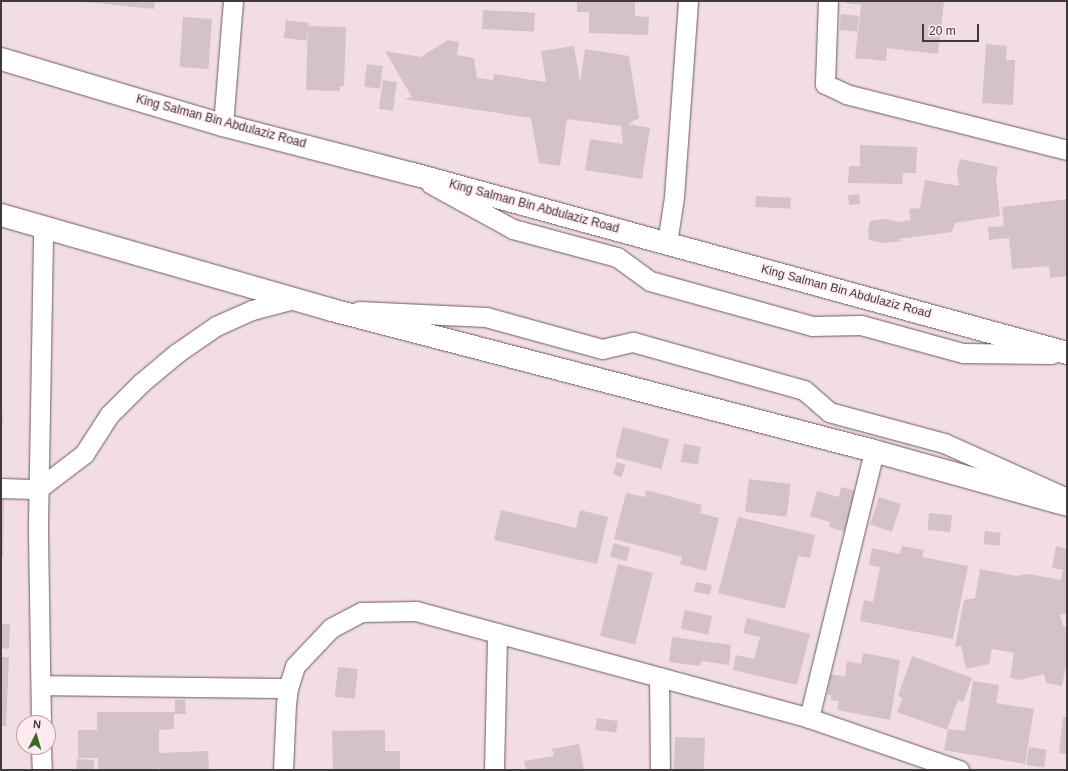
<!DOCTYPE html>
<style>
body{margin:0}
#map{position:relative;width:1068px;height:771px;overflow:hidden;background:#f1dde2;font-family:Helvetica,sans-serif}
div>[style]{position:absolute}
.building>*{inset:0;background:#d5c2c7;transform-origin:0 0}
.roads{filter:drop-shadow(0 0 1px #6b5b60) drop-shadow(0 0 1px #6b5b60)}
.minor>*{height:19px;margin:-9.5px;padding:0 9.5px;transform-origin:9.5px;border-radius:9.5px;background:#fff}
.major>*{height:22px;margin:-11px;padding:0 11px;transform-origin:11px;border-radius:11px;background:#fff}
span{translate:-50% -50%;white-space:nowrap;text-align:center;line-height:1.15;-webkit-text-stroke:3px #feeaef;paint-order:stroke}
.street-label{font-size:12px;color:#413a3c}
.frame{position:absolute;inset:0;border:2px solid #413a3c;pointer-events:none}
.north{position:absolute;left:16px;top:715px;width:40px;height:40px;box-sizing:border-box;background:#feeaef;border:1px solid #b2a4a7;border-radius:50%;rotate:5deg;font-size:11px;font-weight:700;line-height:16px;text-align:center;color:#413a3c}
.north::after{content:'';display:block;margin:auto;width:14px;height:18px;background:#3b6725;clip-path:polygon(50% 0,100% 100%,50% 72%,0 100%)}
.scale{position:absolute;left:922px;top:24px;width:57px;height:18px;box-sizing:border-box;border:2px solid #413a3c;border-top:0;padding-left:5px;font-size:12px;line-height:14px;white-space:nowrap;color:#413a3c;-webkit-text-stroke:3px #feeaef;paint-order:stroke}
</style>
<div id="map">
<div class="building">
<i style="clip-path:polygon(76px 1px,155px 1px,154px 9px)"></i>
<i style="clip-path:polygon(577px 1px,635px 1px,635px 16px,649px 17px,648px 35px,589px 33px,589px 12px,577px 12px)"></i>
<i style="clip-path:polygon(845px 1px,944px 1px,938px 54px,887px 48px,886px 61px,855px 58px,861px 5px,845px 3px)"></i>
<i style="left:483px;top:10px;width:52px;height:19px;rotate:3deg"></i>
<i style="left:841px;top:14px;width:18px;height:16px;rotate:6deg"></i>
<i style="left:183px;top:17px;width:29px;height:50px;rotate:4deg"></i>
<i style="left:286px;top:20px;width:23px;height:18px;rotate:7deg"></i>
<i style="clip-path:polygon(308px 26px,346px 27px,344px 86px,340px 86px,340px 91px,306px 90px)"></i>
<i style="clip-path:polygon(448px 40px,459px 42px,457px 55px,474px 58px,477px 78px,493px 80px,494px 74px,546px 82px,541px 51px,574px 46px,580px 83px,585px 49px,629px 56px,639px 118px,628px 124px,650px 128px,642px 179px,585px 170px,590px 139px,623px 144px,621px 126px,567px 119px,560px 166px,539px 163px,531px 118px,404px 99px,412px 97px,385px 51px,421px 57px)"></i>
<i style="clip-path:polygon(986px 44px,1007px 46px,1006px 60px,1015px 60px,1013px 105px,982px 103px)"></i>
<i style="left:367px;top:64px;width:16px;height:23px;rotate:7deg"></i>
<i style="left:383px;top:80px;width:14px;height:29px;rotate:8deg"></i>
<i style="clip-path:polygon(860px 145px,917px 147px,916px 173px,903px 173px,902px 184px,848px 183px,849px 166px,860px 166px)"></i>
<i style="clip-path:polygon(960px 159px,998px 167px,996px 179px,1000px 216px,955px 223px,952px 232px,898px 239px,903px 241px,882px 243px,869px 240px,868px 230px,870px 221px,885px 219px,898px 222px,911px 220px,909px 209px,920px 208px,925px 180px,959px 186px,957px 171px)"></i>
<i style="left:859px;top:194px;width:10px;height:11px;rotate:84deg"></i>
<i style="left:756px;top:196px;width:35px;height:11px;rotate:3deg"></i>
<i style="clip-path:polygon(1067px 199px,1067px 276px,1050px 278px,1049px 266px,1012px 269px,1009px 238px,989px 240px,988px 227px,1004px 226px,1002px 207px)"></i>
<i style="clip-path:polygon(1px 414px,3px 414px,2px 428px,1px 428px)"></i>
<i style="left:623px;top:427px;width:48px;height:31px;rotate:15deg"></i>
<i style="left:684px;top:444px;width:17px;height:18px;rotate:10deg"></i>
<i style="left:617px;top:462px;width:9px;height:13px;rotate:18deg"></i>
<i style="left:749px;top:479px;width:42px;height:33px;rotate:7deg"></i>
<i style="clip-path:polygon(841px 487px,857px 491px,846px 532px,829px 527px,830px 522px,810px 516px,817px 491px,839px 497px)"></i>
<i style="clip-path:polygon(646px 490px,702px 505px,700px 513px,719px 518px,706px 571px,680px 564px,682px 557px,614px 539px,626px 493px,645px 497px)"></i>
<i style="left:879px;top:497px;width:23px;height:29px;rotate:18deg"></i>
<i style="clip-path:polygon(1px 499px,4px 499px,3px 556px,1px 556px)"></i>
<i style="clip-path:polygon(501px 510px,576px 528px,580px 510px,608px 517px,597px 564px,494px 540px)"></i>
<i style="left:929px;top:513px;width:23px;height:17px;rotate:5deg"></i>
<i style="clip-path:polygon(738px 517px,815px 535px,810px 558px,798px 556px,785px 609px,718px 593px)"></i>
<i style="left:985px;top:531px;width:16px;height:13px;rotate:7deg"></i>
<i style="left:614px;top:543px;width:17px;height:14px;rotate:17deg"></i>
<i style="clip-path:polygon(902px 546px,924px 550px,922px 557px,968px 566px,953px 639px,860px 621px,864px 600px,873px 602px,880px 567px,869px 565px,872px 548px,900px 554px)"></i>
<i style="clip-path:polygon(1056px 546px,1067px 549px,1067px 613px,1060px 615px,1063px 626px,1067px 627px,1067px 659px,1062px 686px,1046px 683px,1044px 674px,1019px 680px,1010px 678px,1014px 653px,992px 649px,989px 664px,966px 669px,961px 646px,955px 647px,964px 600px,975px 598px,980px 569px,1016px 576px,1029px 574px,1061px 580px,1063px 570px,1052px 568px)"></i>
<i style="left:618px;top:564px;width:36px;height:74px;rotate:14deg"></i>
<i style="left:696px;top:582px;width:16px;height:10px;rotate:11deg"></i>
<i style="left:685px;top:610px;width:28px;height:19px;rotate:13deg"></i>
<i style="clip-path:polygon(747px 618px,810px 634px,797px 685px,733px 670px,736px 655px,754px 659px,760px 637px,743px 633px)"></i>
<i style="clip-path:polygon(1px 624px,10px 624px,9px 649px,1px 648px)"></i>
<i style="clip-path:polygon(672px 637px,731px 645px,729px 665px,701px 661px,700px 666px,669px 662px)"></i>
<i style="clip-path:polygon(863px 653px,900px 660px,890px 720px,837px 710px,839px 701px,831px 700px,831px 695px,827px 695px,831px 674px,845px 677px,847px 661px,861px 664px)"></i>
<i style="clip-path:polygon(912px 656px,972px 678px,963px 702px,958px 700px,947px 730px,897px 712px,903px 698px,898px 696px)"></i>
<i style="clip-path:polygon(1px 657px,9px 657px,6px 726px,1px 726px)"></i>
<i style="left:338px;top:667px;width:20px;height:30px;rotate:6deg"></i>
<i style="clip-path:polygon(973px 681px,999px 685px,996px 703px,1034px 709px,1025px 764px,944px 750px,948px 729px,965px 731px)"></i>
<i style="clip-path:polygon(175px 700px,185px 700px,186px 714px,174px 714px,174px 729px,159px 730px,159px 753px,208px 751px,209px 770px,160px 770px,159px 764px,159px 769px,98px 769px,98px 758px,78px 758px,78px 730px,97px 730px,97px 712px,175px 712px)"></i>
<i style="clip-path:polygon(1063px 717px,1067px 717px,1067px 754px,1059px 753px)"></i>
<i style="left:597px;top:718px;width:21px;height:12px;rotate:8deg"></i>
<i style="clip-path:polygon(385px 730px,385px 751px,400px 751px,400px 770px,333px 770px,332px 731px)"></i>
<i style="left:675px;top:737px;width:30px;height:33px;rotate:2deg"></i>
<i style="clip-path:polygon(579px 744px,584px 770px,526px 770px,524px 761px,554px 756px,552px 749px)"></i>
<i style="left:1029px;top:747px;width:18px;height:18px;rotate:9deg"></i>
<i style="clip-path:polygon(77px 759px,94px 760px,94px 770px,76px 770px)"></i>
</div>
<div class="roads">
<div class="minor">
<i style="left:828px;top:1px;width:83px;rotate:92.1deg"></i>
<i style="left:825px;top:84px;width:23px;rotate:25deg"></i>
<i style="left:846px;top:94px;width:228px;rotate:14.2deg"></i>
<i style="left:223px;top:125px;width:124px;rotate:-85.4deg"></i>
<i style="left:431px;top:184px;width:94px;rotate:28.8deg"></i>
<i style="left:513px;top:229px;width:108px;rotate:15.1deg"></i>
<i style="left:617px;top:257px;width:41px;rotate:36deg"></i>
<i style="left:650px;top:281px;width:168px;rotate:15.5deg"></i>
<i style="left:812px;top:326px;width:49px;rotate:-1.2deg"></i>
<i style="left:861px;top:325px;width:106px;rotate:15.4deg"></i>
<i style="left:963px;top:353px;width:89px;rotate:0.6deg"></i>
<i style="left:667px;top:243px;width:47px;rotate:-81.3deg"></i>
<i style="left:674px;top:197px;width:196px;rotate:-85.9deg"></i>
<i style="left:359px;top:311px;width:127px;rotate:2.7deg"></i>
<i style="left:486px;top:317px;width:120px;rotate:15.4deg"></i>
<i style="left:602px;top:349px;width:32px;rotate:-13deg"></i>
<i style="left:633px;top:342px;width:178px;rotate:15.7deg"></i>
<i style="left:804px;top:390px;width:33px;rotate:41deg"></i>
<i style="left:829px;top:412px;width:119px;rotate:15.1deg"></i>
<i style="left:944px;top:443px;width:133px;rotate:24.1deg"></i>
<i style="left:1px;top:488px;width:37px;rotate:2deg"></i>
<i style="left:38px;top:489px;width:58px;rotate:-37.3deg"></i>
<i style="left:84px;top:454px;width:46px;rotate:-57.3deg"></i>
<i style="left:109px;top:415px;width:45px;rotate:-45deg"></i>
<i style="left:141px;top:383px;width:47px;rotate:-39.8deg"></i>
<i style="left:177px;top:353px;width:47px;rotate:-34.7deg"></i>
<i style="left:216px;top:326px;width:39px;rotate:-24deg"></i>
<i style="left:252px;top:310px;width:43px;rotate:-14.7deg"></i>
<i style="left:659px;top:677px;width:93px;rotate:89.4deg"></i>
<i style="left:41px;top:685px;width:247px;rotate:0.7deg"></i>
<i style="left:809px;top:718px;width:275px;rotate:-76.3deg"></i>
<i style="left:41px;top:723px;width:199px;rotate:-90.9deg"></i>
<i style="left:38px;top:524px;width:297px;rotate:-89deg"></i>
<i style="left:41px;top:747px;width:23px;rotate:88deg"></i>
<i style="left:283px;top:770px;width:66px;rotate:-87.4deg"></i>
<i style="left:286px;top:704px;width:16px;rotate:-83deg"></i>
<i style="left:288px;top:688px;width:23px;rotate:-72deg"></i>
<i style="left:295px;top:666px;width:52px;rotate:-46.5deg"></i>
<i style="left:331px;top:628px;width:34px;rotate:-28deg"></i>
<i style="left:361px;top:612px;width:55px;rotate:-1deg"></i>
<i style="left:416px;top:611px;width:407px;rotate:15.2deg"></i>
<i style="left:809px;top:718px;width:159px;rotate:19.1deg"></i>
<i style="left:494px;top:770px;width:137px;rotate:-88.7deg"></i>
</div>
<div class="major">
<i style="left:1px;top:59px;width:232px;rotate:16.6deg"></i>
<i style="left:223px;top:125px;width:196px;rotate:14.5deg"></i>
<i style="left:413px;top:174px;width:678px;rotate:15.31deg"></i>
<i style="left:1px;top:215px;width:344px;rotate:16deg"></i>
<i style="left:332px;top:310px;width:560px;rotate:14.58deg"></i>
<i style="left:874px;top:451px;width:200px;rotate:15.6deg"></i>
</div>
</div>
<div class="street-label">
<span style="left:221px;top:122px;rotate:15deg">King Salman Bin Abdulaziz Road</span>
<span style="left:534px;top:207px;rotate:15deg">King Salman Bin Abdulaziz Road</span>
<span style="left:846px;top:292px;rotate:15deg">King Salman Bin Abdulaziz Road</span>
</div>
<div class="frame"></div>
<div class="north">N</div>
<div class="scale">20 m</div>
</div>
